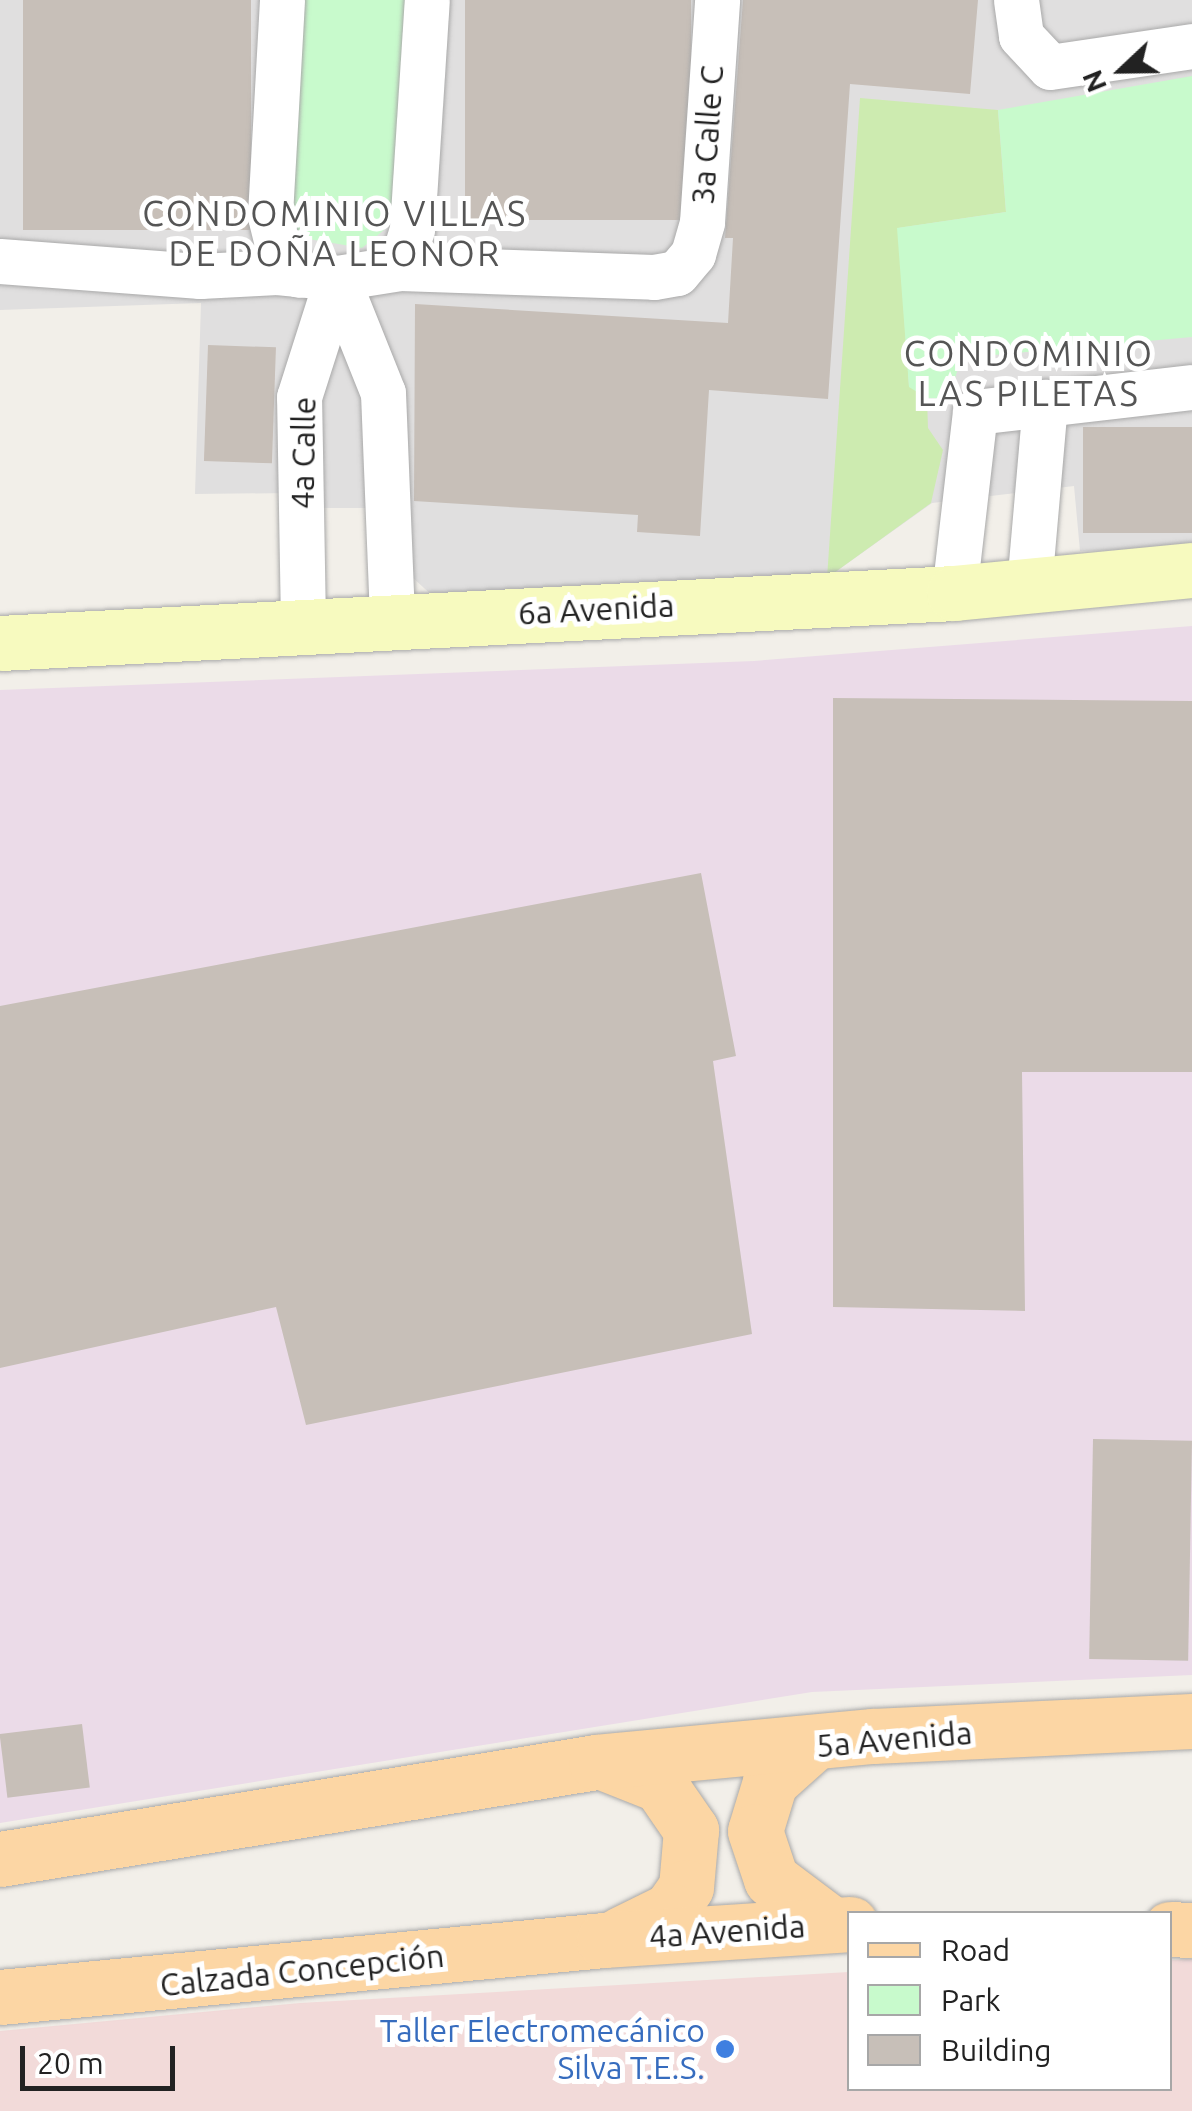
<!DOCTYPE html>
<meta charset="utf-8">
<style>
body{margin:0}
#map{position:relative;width:1192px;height:2111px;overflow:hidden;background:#f2efe9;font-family:Ubuntu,sans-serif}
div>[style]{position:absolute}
.residential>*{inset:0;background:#e0dfdf}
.commercial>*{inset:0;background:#f2dad9}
.industrial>*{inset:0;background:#ebdbe8}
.grass>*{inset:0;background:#cdebb0}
.park>*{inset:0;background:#c8facc}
.building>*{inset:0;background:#c7bfb8;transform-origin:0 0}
.roads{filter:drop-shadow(0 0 2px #a9a9a9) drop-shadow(0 0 2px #a9a9a9)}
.minor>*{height:45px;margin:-22.5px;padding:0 22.5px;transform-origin:22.5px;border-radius:22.5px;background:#fff}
.secondary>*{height:55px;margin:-27.5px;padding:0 27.5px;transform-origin:27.5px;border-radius:27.5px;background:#f7fabf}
.primary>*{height:55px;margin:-27.5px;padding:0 27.5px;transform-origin:27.5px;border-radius:27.5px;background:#fcd6a4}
.dots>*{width:28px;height:28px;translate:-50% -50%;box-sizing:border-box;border:5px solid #fff;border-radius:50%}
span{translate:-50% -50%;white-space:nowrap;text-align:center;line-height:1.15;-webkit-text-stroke:10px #fff;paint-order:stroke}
.street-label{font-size:32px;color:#222}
.shop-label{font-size:32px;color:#366cbe}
.right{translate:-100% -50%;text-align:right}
.neighbourhood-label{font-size:35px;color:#555;letter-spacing:2.5px}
.legend{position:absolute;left:847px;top:1911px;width:325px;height:180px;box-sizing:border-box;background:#fff;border:2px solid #a7a7a7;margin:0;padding:12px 18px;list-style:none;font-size:30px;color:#222}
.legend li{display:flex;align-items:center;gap:20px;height:50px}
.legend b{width:50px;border:2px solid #a7a7a7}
.north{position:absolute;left:1072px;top:20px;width:100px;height:100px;-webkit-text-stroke:8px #fff;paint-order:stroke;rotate:248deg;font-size:28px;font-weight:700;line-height:40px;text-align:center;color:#222}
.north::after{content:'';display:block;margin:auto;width:35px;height:45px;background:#222;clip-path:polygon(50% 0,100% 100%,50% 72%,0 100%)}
.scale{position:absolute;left:20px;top:2046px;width:155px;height:45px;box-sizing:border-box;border:5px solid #222;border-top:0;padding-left:12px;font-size:30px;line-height:35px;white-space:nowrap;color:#222;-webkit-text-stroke:8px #fff;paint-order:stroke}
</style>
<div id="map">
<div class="residential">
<i style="clip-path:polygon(0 0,1192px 0,1192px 549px,1080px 551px,1074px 486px,932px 503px,827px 578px,436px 599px,412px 577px,408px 508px,292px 508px,291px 493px,195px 494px,201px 303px,0 310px)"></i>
</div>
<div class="commercial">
<i style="clip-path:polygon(1192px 1959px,1192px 2111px,0 2111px,0 2031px,300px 2003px,849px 1972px,850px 2088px,1170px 2088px,1170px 1960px)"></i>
</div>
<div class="industrial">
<i style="clip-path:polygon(1192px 626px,1192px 1675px,812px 1692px,0 1823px,0 690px,754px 661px)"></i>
</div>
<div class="grass">
<i style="clip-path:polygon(860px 98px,998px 110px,1006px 212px,898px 228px,909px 386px,927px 398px,928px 428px,943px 450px,931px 503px,827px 578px)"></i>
</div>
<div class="park">
<i style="clip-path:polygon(298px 0,406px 0,392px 209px,384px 230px,362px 248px,297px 237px,285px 186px)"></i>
<i style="clip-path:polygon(1192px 76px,1192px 337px,961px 358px,949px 399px,927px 398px,909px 387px,897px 228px,1006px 212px,998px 110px)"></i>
</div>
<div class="building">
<i style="left:23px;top:0;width:228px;height:230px"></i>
<i style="left:465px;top:0;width:226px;height:220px"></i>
<i style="clip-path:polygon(743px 0,978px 0,970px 94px,850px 84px,828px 399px,709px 390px,700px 536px,637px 532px,638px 515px,414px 501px,415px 304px,728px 323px,733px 238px,725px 238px)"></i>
<i style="left:208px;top:345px;width:68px;height:116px;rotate:2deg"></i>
<i style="left:1192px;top:427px;width:106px;height:109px;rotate:90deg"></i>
<i style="clip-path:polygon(833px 698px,1192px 701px,1192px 1072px,1022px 1072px,1025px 1311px,833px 1307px)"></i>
<i style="clip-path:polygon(701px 873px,736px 1056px,713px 1061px,752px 1334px,306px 1425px,276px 1307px,0 1368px,0 1006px)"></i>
<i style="left:1093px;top:1439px;width:99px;height:220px;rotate:1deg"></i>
<i style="left:82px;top:1724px;width:64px;height:83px;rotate:83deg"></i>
</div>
<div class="roads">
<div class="minor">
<i style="left:282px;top:0;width:216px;rotate:93.2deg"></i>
<i style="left:270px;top:216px;width:33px;rotate:76deg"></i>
<i style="left:278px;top:248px;width:34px;rotate:52deg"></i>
<i style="left:1016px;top:0;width:36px;rotate:82deg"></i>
<i style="left:1021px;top:36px;width:42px;rotate:46.9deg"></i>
<i style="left:1050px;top:67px;width:144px;rotate:-8.4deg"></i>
<i style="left:0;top:261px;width:201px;rotate:4.3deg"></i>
<i style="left:200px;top:276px;width:77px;rotate:-3deg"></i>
<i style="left:277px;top:272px;width:60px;rotate:5.7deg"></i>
<i style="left:337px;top:278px;width:64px;rotate:-9deg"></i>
<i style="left:400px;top:268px;width:254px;rotate:2deg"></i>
<i style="left:654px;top:277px;width:23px;rotate:-10deg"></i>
<i style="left:677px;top:273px;width:25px;rotate:-50deg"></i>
<i style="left:693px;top:254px;width:33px;rotate:-74deg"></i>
<i style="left:702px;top:222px;width:223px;rotate:-86.1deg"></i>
<i style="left:400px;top:268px;width:41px;rotate:-72.9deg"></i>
<i style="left:412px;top:229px;width:229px;rotate:-86.3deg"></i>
<i style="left:337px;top:278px;width:124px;rotate:68.2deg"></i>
<i style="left:383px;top:393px;width:226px;rotate:87.7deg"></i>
<i style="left:1029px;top:586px;width:185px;rotate:-85deg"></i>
<i style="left:954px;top:593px;width:182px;rotate:-83.4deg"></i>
<i style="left:975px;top:412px;width:218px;rotate:-6.6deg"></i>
<i style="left:303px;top:623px;width:226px;rotate:-91deg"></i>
<i style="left:299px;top:397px;width:125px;rotate:-72.3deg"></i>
</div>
<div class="secondary">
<i style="left:0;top:643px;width:955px;rotate:-3deg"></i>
<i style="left:954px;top:593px;width:239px;rotate:-5.5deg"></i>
</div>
<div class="primary">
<i style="left:810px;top:1746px;width:54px;rotate:138deg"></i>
<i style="left:770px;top:1782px;width:51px;rotate:107deg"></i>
<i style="left:755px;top:1831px;width:51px;rotate:71.6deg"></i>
<i style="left:771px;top:1879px;width:75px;rotate:36.9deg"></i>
<i style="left:607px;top:1764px;width:57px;rotate:21.6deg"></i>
<i style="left:660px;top:1785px;width:55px;rotate:55.4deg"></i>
<i style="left:691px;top:1830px;width:57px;rotate:95deg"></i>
<i style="left:686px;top:1887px;width:28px;rotate:125deg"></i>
<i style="left:670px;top:1910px;width:55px;rotate:153.9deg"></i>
<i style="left:0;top:1859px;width:604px;rotate:-9.24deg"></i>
<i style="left:596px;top:1762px;width:278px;rotate:-5.4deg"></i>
<i style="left:873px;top:1736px;width:319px;rotate:-2.7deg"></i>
<i style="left:1170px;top:1929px;width:22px;rotate:3deg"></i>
<i style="left:0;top:1997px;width:607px;rotate:-5.39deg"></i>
<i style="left:604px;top:1940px;width:247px;rotate:-3.7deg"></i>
</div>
</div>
<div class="dots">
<i style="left:725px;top:2049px;background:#3f7fe0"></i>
</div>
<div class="street-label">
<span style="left:707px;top:135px;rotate:-86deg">3a Calle C</span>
<span style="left:303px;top:453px;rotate:-89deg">4a Calle</span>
<span style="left:596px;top:609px;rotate:-3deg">6a Avenida</span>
<span style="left:894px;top:1739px;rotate:-5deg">5a Avenida</span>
<span style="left:727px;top:1931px;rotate:-4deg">4a Avenida</span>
<span style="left:302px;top:1970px;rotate:-6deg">Calzada Concepción</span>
</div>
<div class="shop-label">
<span class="right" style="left:705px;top:2049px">Taller Electromecánico<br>Silva T.E.S.</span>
</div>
<div class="neighbourhood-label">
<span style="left:335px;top:233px">CONDOMINIO VILLAS<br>DE DOÑA LEONOR</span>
<span style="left:1029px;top:373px">CONDOMINIO<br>LAS PILETAS</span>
</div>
<ul class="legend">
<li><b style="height:12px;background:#fcd6a4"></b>Road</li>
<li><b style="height:28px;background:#c8facc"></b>Park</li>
<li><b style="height:28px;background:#c7bfb8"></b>Building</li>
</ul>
<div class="north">N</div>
<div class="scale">20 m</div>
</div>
